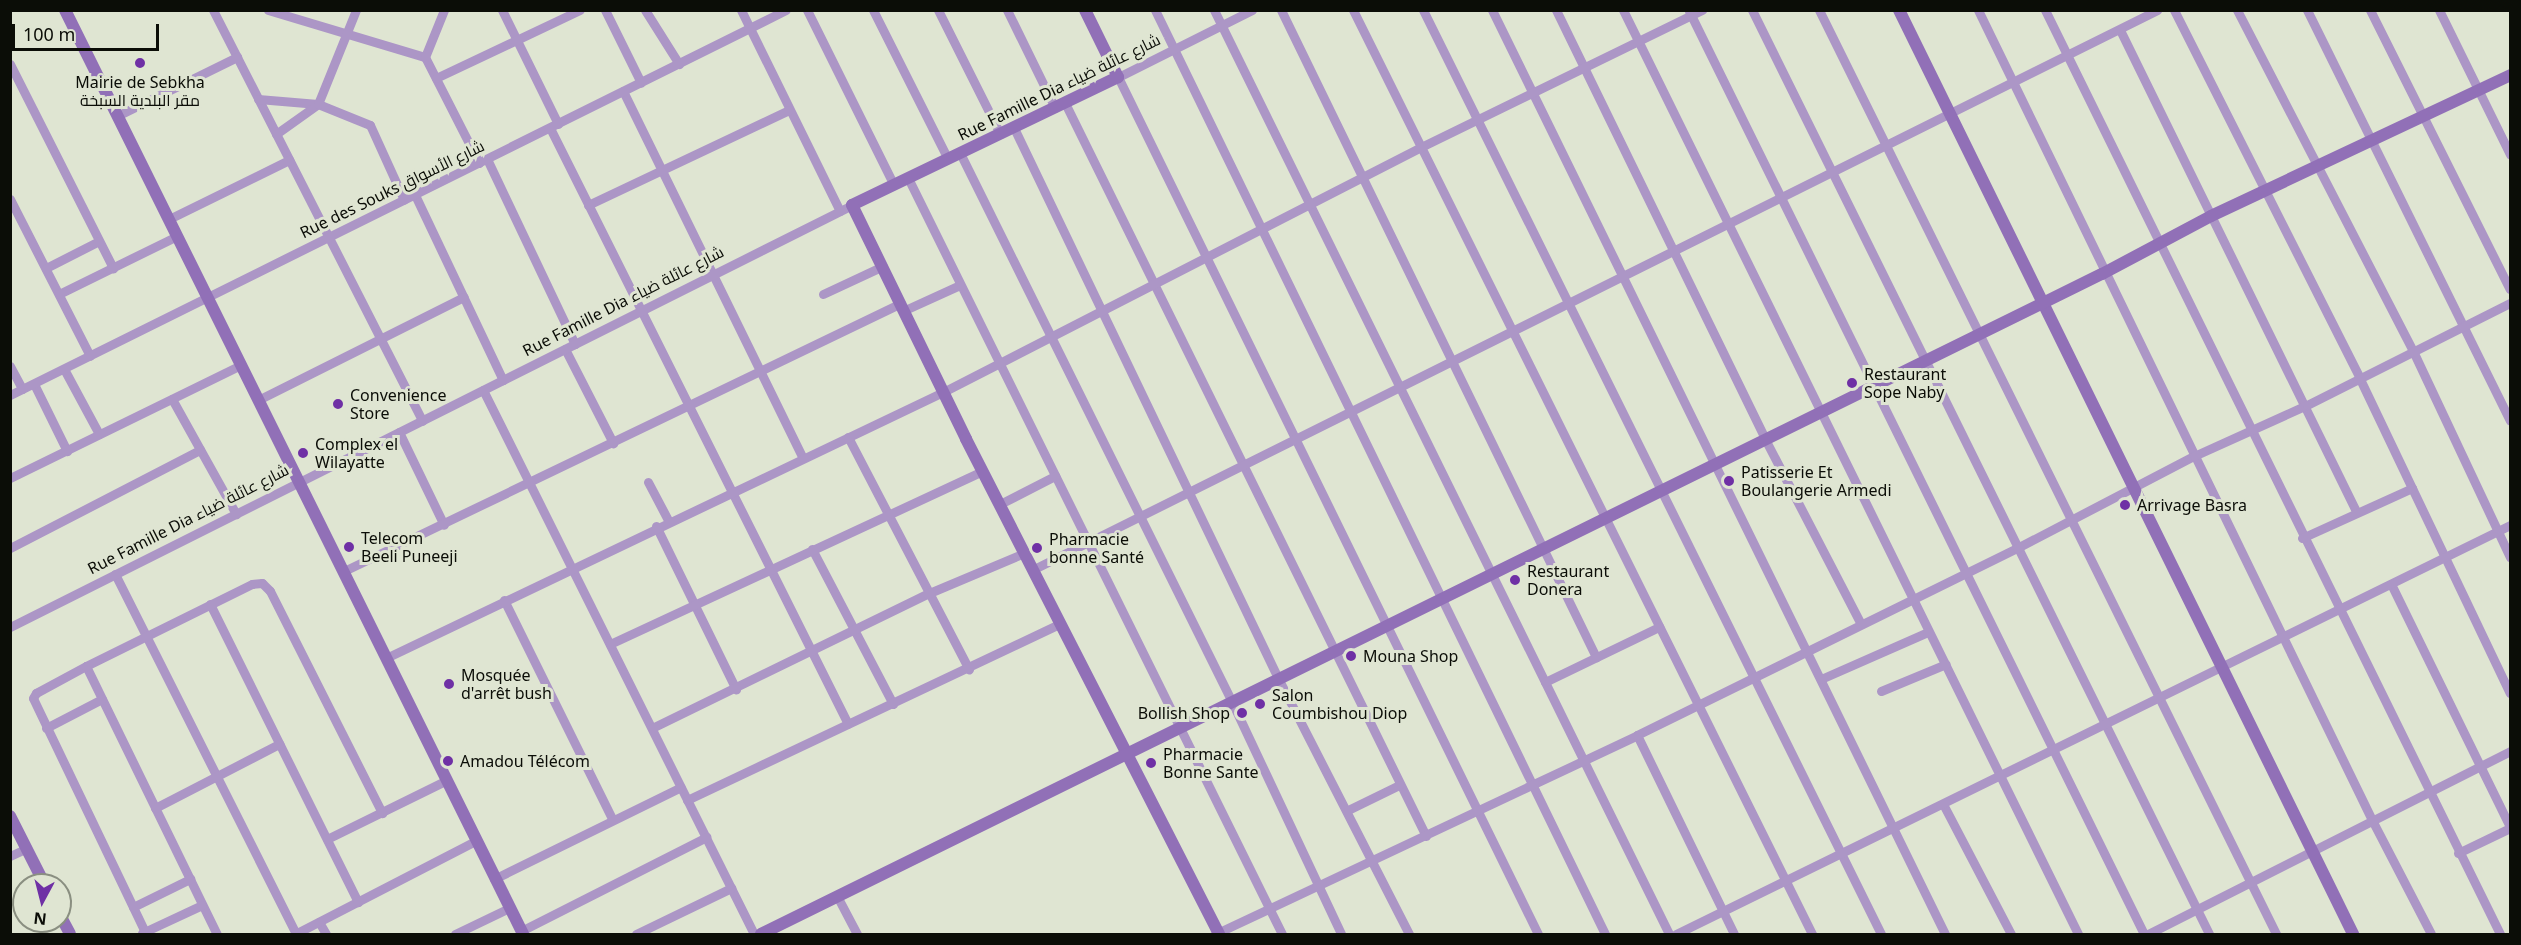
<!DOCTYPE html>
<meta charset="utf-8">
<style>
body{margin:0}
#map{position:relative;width:2521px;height:945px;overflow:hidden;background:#dfe5d2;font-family:"Noto Sans",Cairo,sans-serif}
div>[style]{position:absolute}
.street>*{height:9px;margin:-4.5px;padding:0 4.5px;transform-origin:4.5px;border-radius:4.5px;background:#ac96c6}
.secondary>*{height:12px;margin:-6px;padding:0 6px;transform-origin:6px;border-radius:6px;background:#9170b7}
.dots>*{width:16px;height:16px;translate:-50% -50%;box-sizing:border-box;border:3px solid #dfe5d2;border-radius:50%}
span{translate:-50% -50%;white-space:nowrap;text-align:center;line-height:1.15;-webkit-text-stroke:6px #dfe5d2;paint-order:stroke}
.poi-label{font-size:16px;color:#0b0d07}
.left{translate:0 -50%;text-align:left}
.right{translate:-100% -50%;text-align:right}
.street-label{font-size:16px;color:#0b0d07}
.frame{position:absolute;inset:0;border:12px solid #0b0d07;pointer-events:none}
.north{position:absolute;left:12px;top:873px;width:60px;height:60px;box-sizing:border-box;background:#dfe5d2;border:2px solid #8a8f81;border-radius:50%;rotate:187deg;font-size:16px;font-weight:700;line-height:24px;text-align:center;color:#0b0d07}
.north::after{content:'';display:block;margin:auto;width:21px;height:27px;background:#6f30a5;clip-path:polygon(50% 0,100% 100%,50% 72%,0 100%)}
.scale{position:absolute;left:12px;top:24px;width:147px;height:27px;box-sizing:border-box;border:3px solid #0b0d07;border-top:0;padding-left:8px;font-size:18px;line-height:21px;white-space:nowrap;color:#0b0d07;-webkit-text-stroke:4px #dfe5d2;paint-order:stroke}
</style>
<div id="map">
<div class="street">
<i style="left:213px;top:10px;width:461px;rotate:63deg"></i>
<i style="left:268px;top:10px;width:164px;rotate:16.7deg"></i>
<i style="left:425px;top:57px;width:119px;rotate:63deg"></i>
<i style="left:502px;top:10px;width:127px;rotate:63.8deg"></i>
<i style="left:605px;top:10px;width:81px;rotate:63.7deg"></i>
<i style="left:645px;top:10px;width:64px;rotate:57.8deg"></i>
<i style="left:741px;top:10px;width:224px;rotate:63.8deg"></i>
<i style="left:807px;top:10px;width:195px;rotate:63.6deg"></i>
<i style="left:873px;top:10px;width:167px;rotate:63.3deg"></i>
<i style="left:938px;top:10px;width:139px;rotate:63.4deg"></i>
<i style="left:1007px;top:10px;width:109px;rotate:63.9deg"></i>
<i style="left:1155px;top:10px;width:1028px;rotate:64.03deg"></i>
<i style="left:1214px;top:10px;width:1030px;rotate:63.78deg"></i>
<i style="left:1252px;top:10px;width:150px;rotate:153.4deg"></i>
<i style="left:1118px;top:77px;width:954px;rotate:63.89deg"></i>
<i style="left:1281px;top:10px;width:720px;rotate:64.04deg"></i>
<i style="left:1353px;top:10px;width:1032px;rotate:63.58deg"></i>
<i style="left:1423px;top:10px;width:1031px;rotate:63.63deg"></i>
<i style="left:1492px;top:10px;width:1029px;rotate:63.88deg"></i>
<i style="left:1556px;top:10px;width:477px;rotate:64deg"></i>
<i style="left:1765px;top:439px;width:208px;rotate:62.6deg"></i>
<i style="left:1623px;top:10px;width:1030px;rotate:63.78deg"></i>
<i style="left:1752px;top:10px;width:1031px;rotate:63.68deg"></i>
<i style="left:1819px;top:10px;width:1031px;rotate:63.68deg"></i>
<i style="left:1978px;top:10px;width:901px;rotate:64.06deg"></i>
<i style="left:2372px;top:820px;width:128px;rotate:62.6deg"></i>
<i style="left:2045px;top:10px;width:1030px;rotate:63.78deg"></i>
<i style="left:2174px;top:10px;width:411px;rotate:63.2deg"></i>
<i style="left:2359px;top:377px;width:350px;rotate:64.5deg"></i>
<i style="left:2237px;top:10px;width:384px;rotate:62.7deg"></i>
<i style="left:2413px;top:351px;width:228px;rotate:64.8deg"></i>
<i style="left:2307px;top:10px;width:458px;rotate:63.7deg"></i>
<i style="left:2370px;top:10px;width:312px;rotate:63.4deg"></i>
<i style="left:2439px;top:10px;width:161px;rotate:63.8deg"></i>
<i style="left:1689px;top:11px;width:1029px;rotate:63.76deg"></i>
<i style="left:2120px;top:30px;width:536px;rotate:63.87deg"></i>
<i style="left:425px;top:57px;width:51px;rotate:-68deg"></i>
<i style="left:10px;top:64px;width:229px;rotate:63.2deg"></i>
<i style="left:436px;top:78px;width:159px;rotate:-25.3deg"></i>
<i style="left:623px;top:91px;width:407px;rotate:63.9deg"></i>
<i style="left:258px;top:99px;width:60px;rotate:4.8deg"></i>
<i style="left:318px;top:104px;width:56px;rotate:22deg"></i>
<i style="left:370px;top:125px;width:82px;rotate:65.6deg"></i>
<i style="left:1065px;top:103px;width:817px;rotate:63.78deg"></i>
<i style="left:117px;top:116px;width:134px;rotate:-26.2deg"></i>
<i style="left:550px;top:128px;width:666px;rotate:63.43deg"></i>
<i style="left:1014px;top:128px;width:610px;rotate:64.36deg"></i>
<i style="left:1278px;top:678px;width:288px;rotate:62.9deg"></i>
<i style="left:276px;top:134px;width:52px;rotate:-35.5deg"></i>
<i style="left:318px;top:104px;width:101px;rotate:-68deg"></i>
<i style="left:960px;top:153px;width:613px;rotate:63.64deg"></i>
<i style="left:1232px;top:702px;width:256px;rotate:64.8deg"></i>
<i style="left:487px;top:159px;width:205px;rotate:64.6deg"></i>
<i style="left:908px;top:178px;width:843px;rotate:63.68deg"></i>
<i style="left:415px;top:195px;width:205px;rotate:64.6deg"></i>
<i style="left:10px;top:199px;width:176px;rotate:63deg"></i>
<i style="left:588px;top:205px;width:222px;rotate:-25.3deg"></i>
<i style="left:169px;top:219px;width:134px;rotate:-26.2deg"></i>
<i style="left:46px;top:268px;width:59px;rotate:-27deg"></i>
<i style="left:59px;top:294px;width:131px;rotate:-26.2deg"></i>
<i style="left:823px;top:294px;width:66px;rotate:-25deg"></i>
<i style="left:905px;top:310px;width:60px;rotate:-24.4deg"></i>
<i style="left:565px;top:349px;width:106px;rotate:62.9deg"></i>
<i style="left:10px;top:366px;width:26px;rotate:62deg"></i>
<i style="left:64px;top:369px;width:74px;rotate:61.7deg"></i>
<i style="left:34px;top:384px;width:75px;rotate:63.8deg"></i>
<i style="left:483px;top:390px;width:608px;rotate:63.52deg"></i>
<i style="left:10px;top:395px;width:866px;rotate:-26.39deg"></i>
<i style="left:172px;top:399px;width:132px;rotate:60.9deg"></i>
<i style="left:258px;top:400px;width:230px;rotate:-26.6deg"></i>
<i style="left:399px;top:432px;width:103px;rotate:64.2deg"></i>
<i style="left:848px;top:437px;width:262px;rotate:62.5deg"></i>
<i style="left:10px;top:478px;width:257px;rotate:-26.1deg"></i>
<i style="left:648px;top:482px;width:43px;rotate:62.2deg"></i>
<i style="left:1000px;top:504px;width:62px;rotate:-27deg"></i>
<i style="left:656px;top:526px;width:182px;rotate:63.9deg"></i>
<i style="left:2302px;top:538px;width:121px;rotate:-24.4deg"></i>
<i style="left:10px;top:548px;width:214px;rotate:-27.3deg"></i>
<i style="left:812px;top:549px;width:175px;rotate:62.4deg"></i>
<i style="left:1032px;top:570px;width:1257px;rotate:-26.46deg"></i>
<i style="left:344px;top:571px;width:618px;rotate:-25.69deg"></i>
<i style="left:115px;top:574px;width:403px;rotate:63.3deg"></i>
<i style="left:2391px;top:584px;width:271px;rotate:63.9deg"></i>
<i style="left:504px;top:600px;width:244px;rotate:63.7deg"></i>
<i style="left:210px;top:604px;width:333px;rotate:63.6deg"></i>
<i style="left:10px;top:627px;width:942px;rotate:-26.62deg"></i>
<i style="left:610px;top:644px;width:411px;rotate:-24.9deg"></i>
<i style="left:386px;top:658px;width:619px;rotate:-25.53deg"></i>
<i style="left:945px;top:391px;width:535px;rotate:-27.14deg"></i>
<i style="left:1421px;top:147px;width:313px;rotate:-26deg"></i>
<i style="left:86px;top:666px;width:298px;rotate:64deg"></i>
<i style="left:1821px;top:679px;width:117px;rotate:-23.7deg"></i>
<i style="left:1545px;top:682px;width:127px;rotate:-25.8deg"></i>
<i style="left:1881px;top:691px;width:70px;rotate:-22.6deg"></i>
<i style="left:46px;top:728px;width:63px;rotate:-27.4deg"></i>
<i style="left:652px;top:728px;width:306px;rotate:-26deg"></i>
<i style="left:927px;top:594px;width:105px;rotate:-22.9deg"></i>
<i style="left:1637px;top:735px;width:221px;rotate:64deg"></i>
<i style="left:687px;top:800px;width:412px;rotate:-25.3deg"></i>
<i style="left:1943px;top:804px;width:147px;rotate:62.4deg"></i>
<i style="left:155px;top:808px;width:140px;rotate:-27.3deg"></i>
<i style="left:1348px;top:810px;width:57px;rotate:-26.1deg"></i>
<i style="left:327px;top:839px;width:134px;rotate:-26.2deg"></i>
<i style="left:2458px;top:853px;width:58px;rotate:-25.7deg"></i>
<i style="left:10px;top:856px;width:19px;rotate:-25deg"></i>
<i style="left:494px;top:879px;width:208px;rotate:-26.2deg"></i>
<i style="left:837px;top:896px;width:43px;rotate:62.2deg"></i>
<i style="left:133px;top:907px;width:64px;rotate:-26.2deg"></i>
<i style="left:319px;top:922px;width:14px;rotate:60deg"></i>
<i style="left:521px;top:931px;width:208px;rotate:-26.9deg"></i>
<i style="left:145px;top:932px;width:259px;rotate:-115.6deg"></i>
<i style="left:33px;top:698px;width:6px;rotate:-59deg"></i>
<i style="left:36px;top:693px;width:57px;rotate:-28.4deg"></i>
<i style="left:86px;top:666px;width:185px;rotate:-26.3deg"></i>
<i style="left:252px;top:584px;width:10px;rotate:-6deg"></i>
<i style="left:262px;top:583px;width:11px;rotate:45deg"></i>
<i style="left:270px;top:591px;width:249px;rotate:63.2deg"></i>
<i style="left:142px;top:933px;width:66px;rotate:-25deg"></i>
<i style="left:295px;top:934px;width:205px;rotate:-27.3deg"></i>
<i style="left:455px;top:934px;width:60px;rotate:-25.7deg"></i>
<i style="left:636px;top:934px;width:106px;rotate:-25.8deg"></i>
<i style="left:1215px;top:934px;width:467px;rotate:-25.2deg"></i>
<i style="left:1637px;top:735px;width:424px;rotate:-26.2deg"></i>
<i style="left:2017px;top:548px;width:199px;rotate:-27.5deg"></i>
<i style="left:2194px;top:456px;width:124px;rotate:-24.3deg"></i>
<i style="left:2307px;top:405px;width:227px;rotate:-26.7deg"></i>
<i style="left:1676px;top:934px;width:929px;rotate:-26.12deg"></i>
<i style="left:2148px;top:934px;width:406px;rotate:-26.8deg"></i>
</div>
<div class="secondary">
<i style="left:65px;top:10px;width:1031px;rotate:63.63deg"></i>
<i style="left:1085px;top:10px;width:75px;rotate:63.8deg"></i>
<i style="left:1118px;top:77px;width:295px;rotate:154.3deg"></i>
<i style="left:852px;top:205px;width:260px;rotate:64deg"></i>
<i style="left:966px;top:439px;width:556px;rotate:62.93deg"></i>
<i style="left:1899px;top:10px;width:1030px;rotate:63.83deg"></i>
<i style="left:10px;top:816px;width:77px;rotate:63.1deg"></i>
<i style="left:60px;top:915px;width:21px;rotate:62deg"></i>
<i style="left:761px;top:934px;width:1495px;rotate:-26.21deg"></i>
<i style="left:2102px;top:274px;width:123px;rotate:-28deg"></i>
<i style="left:2211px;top:216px;width:331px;rotate:-25.2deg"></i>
</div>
<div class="dots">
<i style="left:140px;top:63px;background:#6f30a5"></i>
<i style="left:1852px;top:383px;background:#6f30a5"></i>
<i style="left:338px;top:404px;background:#6f30a5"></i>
<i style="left:303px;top:453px;background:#6f30a5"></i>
<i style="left:1729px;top:481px;background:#6f30a5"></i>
<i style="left:2125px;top:505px;background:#6f30a5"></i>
<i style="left:349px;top:547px;background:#6f30a5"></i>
<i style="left:1037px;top:548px;background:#6f30a5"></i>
<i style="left:1515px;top:580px;background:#6f30a5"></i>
<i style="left:1351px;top:656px;background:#6f30a5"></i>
<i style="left:449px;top:684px;background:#6f30a5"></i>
<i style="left:1260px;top:704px;background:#6f30a5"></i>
<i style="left:1242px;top:713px;background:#6f30a5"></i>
<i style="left:448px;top:761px;background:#6f30a5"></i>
<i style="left:1151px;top:763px;background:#6f30a5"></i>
</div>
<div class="poi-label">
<span style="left:140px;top:91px">Mairie de Sebkha<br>مقر البلدية السبخة</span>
<span class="left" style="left:1864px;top:383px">Restaurant<br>Sope Naby</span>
<span class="left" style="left:350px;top:404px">Convenience<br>Store</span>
<span class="left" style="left:315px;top:453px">Complex el<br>Wilayatte</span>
<span class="left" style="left:1741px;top:481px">Patisserie Et<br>Boulangerie Armedi</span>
<span class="left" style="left:2137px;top:505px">Arrivage Basra</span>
<span class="left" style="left:361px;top:547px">Telecom<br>Beeli Puneeji</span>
<span class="left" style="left:1049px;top:548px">Pharmacie<br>bonne Santé</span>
<span class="left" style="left:1527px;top:580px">Restaurant<br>Donera</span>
<span class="left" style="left:1363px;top:656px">Mouna Shop</span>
<span class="left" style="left:461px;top:684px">Mosquée<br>d'arrêt bush</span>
<span class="left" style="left:1272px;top:704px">Salon<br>Coumbishou Diop</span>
<span class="right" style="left:1230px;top:713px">Bollish Shop</span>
<span class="left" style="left:1163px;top:763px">Pharmacie<br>Bonne Sante</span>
<span class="left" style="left:460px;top:761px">Amadou Télécom</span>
</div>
<div class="street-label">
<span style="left:1059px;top:87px;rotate:-26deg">Rue Famille Dia شارع عائلة ضياء</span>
<span style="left:392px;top:189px;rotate:-26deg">Rue des Souks شارع الأسواق</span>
<span style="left:623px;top:301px;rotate:-27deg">Rue Famille Dia شارع عائلة ضياء</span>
<span style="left:188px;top:519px;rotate:-27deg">Rue Famille Dia شارع عائلة ضياء</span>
</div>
<div class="frame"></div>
<div class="north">N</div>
<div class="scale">100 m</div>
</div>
